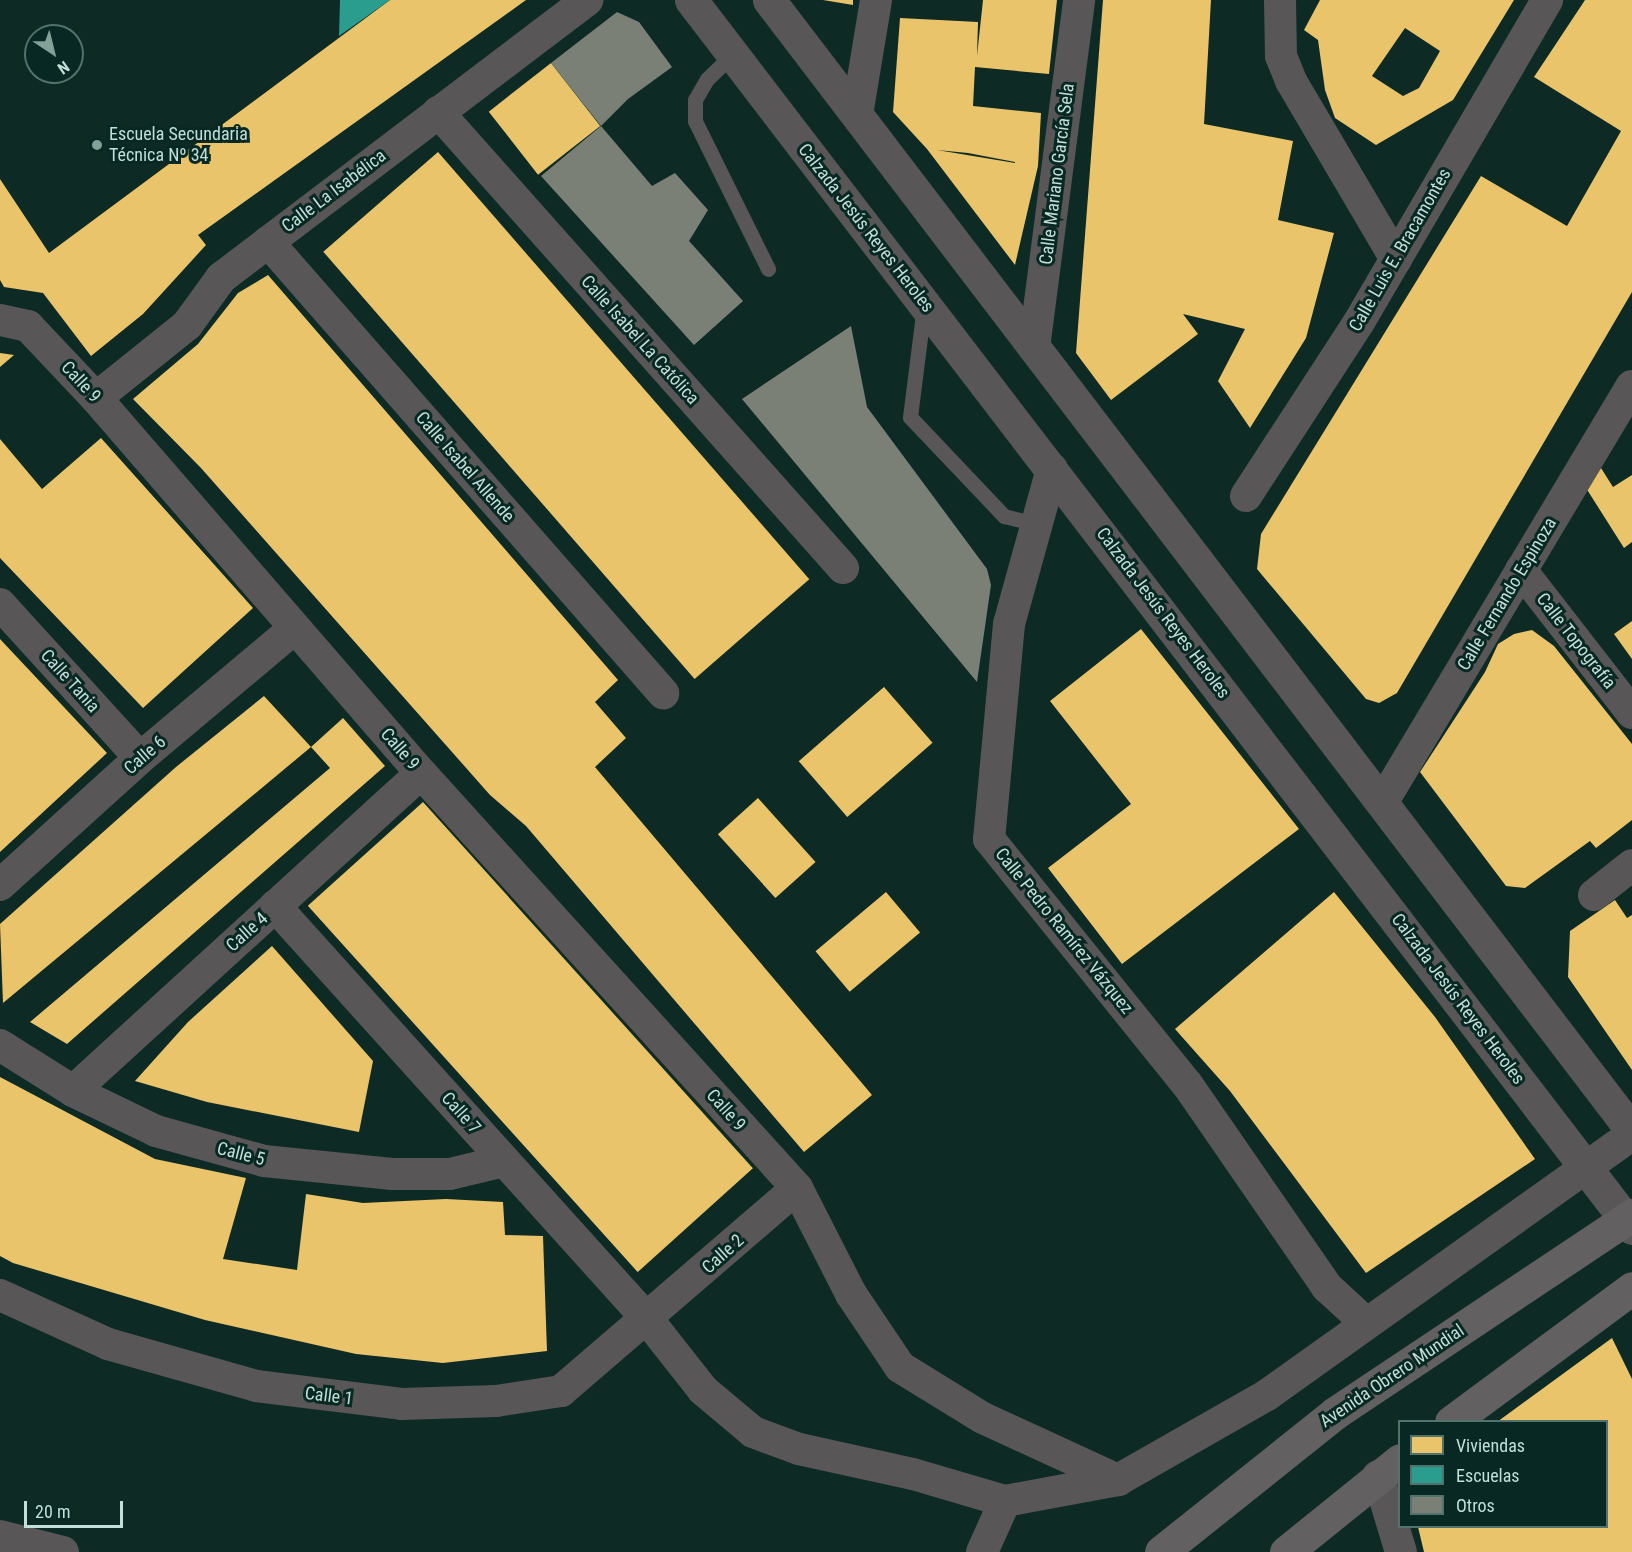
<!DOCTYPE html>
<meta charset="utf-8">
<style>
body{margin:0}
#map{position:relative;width:1632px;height:1552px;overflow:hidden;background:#0e2a25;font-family:"Roboto Condensed",sans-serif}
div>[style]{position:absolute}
.homes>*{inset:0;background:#e9c46a;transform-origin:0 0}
.schools>*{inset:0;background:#2a9d8f}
.building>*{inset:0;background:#7b8077}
.service>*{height:15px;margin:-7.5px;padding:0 7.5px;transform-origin:7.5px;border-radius:7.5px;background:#585657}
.minor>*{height:32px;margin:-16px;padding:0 16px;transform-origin:16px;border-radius:16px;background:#585657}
.tertiary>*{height:33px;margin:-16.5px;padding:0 16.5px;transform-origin:16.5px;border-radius:16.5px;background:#585657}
.secondary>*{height:33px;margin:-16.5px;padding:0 16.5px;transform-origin:16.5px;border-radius:16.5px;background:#636061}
.dots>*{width:16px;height:16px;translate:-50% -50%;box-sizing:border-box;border:3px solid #082923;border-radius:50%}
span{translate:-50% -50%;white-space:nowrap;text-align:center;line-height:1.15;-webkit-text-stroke:6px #082923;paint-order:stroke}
.poi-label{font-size:18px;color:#c2dfd8}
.left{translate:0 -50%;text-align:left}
.street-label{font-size:18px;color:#c2dfd8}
.legend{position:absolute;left:1398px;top:1420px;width:210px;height:108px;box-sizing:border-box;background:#082923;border:2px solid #52726b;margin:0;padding:8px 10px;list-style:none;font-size:18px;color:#c2dfd8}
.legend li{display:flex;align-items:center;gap:12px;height:30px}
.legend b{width:30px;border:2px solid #52726b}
.north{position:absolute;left:24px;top:24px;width:60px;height:60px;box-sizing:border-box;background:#082923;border:2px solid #52726b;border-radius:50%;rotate:145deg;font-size:16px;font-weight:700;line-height:24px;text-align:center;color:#c2dfd8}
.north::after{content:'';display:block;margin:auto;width:21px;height:27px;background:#83a099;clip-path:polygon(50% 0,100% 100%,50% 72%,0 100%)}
.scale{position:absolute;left:24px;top:1501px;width:99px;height:27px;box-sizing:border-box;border:3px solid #c2dfd8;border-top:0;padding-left:8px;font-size:18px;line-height:21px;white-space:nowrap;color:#c2dfd8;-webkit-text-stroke:4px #082923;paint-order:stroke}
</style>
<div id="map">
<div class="homes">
<i style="clip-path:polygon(390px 0,526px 0,198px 235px,206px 245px,143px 314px,91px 356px,43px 293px,4px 287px,0 280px,0 179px,49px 253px)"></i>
<i style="clip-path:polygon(823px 0,853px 0,853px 5px)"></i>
<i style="clip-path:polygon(evenodd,983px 0,1057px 0,1049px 74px,975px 67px,973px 106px,1041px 113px,1038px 166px,1015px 265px,927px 149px,893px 112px,900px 18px,978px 22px,977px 56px,983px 0,937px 150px,968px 153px,1015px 162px,1015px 163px,937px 150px)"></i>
<i style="clip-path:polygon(1103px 0,1211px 0,1204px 124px,1293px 141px,1278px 220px,1334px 233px,1306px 338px,1250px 428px,1218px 381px,1245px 329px,1183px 314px,1198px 334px,1111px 400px,1076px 353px)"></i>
<i style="clip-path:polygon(evenodd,1320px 0,1514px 0,1453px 100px,1376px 145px,1335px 118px,1325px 90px,1318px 40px,1304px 30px,1320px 0,1405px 28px,1440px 51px,1419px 88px,1403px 96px,1372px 76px,1405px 28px)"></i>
<i style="clip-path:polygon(1585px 0,1632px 0,1632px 292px,1397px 693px,1379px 703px,1366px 699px,1257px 569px,1261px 534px,1481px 176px,1567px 226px,1621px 131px,1534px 77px)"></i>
<i style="left:551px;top:63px;width:80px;height:79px;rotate:52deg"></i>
<i style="left:438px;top:152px;width:566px;height:152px;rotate:49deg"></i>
<i style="clip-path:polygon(268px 275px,618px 680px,595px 702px,626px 738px,595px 767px,872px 1095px,804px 1152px,526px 826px,490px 795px,201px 468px,133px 399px,198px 344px,238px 293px)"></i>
<i style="clip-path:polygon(0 353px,14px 355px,0 367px)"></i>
<i style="clip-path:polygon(101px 438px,253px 608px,143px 708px,0 558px,0 439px,42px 489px)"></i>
<i style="clip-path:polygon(1601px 468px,1613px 487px,1632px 475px,1632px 542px,1624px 548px,1586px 488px)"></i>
<i style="clip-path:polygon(1632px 621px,1632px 659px,1614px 634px)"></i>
<i style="clip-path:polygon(1141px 629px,1299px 829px,1122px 964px,1048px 868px,1131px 804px,1050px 701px)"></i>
<i style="clip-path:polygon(1532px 630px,1554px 646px,1632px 744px,1632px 820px,1596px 848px,1590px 841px,1525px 888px,1506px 886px,1420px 772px,1485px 672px,1498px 644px,1514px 634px)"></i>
<i style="clip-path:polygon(0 639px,107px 753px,0 852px)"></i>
<i style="left:884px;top:687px;width:74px;height:113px;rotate:49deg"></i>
<i style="clip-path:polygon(264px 696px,311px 747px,3px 1003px,0 924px,176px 767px)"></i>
<i style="clip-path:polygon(343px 718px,385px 766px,67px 1044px,30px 1022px,330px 768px,311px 747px)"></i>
<i style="left:758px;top:798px;width:86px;height:54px;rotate:48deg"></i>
<i style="left:423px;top:802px;width:493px;height:155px;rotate:48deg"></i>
<i style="left:886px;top:892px;width:53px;height:92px;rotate:50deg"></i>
<i style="clip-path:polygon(1334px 892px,1435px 1017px,1535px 1159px,1366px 1273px,1230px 1091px,1175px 1029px)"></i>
<i style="clip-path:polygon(1615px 900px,1627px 918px,1632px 915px,1632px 1070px,1568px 977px,1570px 931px)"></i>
<i style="clip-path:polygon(272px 946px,373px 1061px,359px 1132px,207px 1102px,135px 1081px,188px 1022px)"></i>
<i style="clip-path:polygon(0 1077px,155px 1159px,246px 1178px,223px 1259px,297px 1270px,306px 1194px,363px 1203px,446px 1199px,503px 1202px,505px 1235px,543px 1236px,547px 1351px,443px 1363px,356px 1354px,205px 1320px,13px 1263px,0 1256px)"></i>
<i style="clip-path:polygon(1612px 1338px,1632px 1379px,1632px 1552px,1424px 1552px,1418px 1527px,1606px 1527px,1606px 1422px,1497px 1422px)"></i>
</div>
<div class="schools">
<i style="clip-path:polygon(340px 0,390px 0,339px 36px)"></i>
</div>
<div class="building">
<i style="clip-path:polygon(617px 12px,639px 22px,672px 67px,628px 99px,601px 126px,551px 63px)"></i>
<i style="clip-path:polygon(601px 126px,652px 186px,675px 173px,708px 210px,689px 241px,743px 301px,694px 345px,541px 176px)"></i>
<i style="clip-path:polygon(851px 326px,867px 407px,987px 569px,991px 585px,977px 682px,742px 399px)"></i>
</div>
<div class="service">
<i style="left:733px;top:54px;width:36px;rotate:136deg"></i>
<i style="left:707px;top:79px;width:24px;rotate:120deg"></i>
<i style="left:695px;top:100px;width:21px;rotate:90deg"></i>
<i style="left:695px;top:121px;width:165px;rotate:63.7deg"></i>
<i style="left:924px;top:306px;width:112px;rotate:97.2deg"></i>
<i style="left:910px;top:417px;width:137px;rotate:46.5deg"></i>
<i style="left:1004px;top:516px;width:33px;rotate:14deg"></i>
</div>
<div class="minor">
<i style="left:1280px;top:0;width:56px;rotate:89deg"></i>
<i style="left:1281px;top:56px;width:27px;rotate:68deg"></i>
<i style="left:1291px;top:81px;width:207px;rotate:59.5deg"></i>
<i style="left:438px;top:112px;width:610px;rotate:48.39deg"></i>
<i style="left:857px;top:115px;width:117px;rotate:-80.6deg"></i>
<i style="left:268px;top:242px;width:600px;rotate:48.79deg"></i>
<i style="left:0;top:320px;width:29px;rotate:12deg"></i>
<i style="left:28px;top:326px;width:99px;rotate:46.6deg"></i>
<i style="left:96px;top:398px;width:496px;rotate:49.1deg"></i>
<i style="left:421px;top:773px;width:560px;rotate:47.82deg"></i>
<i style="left:797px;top:1188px;width:119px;rotate:63deg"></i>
<i style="left:851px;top:1294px;width:88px;rotate:56.1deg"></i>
<i style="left:900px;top:1367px;width:97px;rotate:31.6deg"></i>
<i style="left:983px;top:1418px;width:149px;rotate:24.7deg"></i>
<i style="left:1034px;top:348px;width:351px;rotate:-82.6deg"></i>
<i style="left:96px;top:398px;width:117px;rotate:-38.7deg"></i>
<i style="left:187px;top:325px;width:58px;rotate:-54.1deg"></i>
<i style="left:221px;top:278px;width:460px;rotate:-37.2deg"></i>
<i style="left:1052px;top:469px;width:161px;rotate:105.5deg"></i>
<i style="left:1009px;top:624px;width:216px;rotate:95.3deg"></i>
<i style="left:989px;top:839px;width:315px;rotate:51.1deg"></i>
<i style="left:1187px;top:1084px;width:247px;rotate:55.4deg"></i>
<i style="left:1327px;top:1287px;width:52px;rotate:42.6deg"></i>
<i style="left:1246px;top:496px;width:207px;rotate:-57deg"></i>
<i style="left:1359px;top:322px;width:373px;rotate:-59.7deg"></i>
<i style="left:1521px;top:570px;width:181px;rotate:52.2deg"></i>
<i style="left:0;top:604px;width:208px;rotate:47.7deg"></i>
<i style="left:1382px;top:803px;width:486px;rotate:-59.1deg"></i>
<i style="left:0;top:885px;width:189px;rotate:-42.2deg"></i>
<i style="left:140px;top:758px;width:201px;rotate:-40deg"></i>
<i style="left:1594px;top:895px;width:48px;rotate:-38.3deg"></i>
<i style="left:275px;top:906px;width:557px;rotate:47.98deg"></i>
<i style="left:648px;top:1320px;width:89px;rotate:51.8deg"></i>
<i style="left:703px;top:1390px;width:65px;rotate:40deg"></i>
<i style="left:753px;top:1432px;width:49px;rotate:20.3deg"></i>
<i style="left:799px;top:1449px;width:117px;rotate:12.4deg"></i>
<i style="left:913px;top:1474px;width:96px;rotate:16.4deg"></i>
<i style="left:1005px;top:1501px;width:115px;rotate:-10.5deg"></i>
<i style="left:1118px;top:1480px;width:172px;rotate:-29.7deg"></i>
<i style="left:1267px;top:1395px;width:448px;rotate:-35.5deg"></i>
<i style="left:0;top:1045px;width:86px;rotate:32.2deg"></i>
<i style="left:73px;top:1091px;width:92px;rotate:25.7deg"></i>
<i style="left:156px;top:1131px;width:112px;rotate:15.5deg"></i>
<i style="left:264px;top:1161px;width:129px;rotate:5.8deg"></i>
<i style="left:392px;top:1174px;width:58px"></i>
<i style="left:450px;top:1174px;width:56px;rotate:-13.5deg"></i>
<i style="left:73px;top:1091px;width:471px;rotate:-42.4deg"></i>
<i style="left:0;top:1295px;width:119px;rotate:24.4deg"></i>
<i style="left:108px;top:1344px;width:154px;rotate:15.8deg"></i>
<i style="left:256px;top:1386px;width:147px;rotate:7deg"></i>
<i style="left:402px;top:1404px;width:94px;rotate:-1.8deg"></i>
<i style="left:496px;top:1401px;width:66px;rotate:-8.7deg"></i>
<i style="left:561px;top:1391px;width:311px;rotate:-40.7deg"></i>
<i style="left:1378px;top:1476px;width:79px;rotate:73.2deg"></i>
<i style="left:0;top:1536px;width:65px;rotate:14.3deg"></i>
<i style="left:982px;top:1552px;width:56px;rotate:-65.7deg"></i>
</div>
<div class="tertiary">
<i style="left:691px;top:0;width:1547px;rotate:52.54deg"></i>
<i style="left:769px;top:0;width:1423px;rotate:52.65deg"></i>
</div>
<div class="secondary">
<i style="left:1451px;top:1422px;width:225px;rotate:-36.5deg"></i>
<i style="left:1161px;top:1552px;width:223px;rotate:-38.6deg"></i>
<i style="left:1335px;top:1413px;width:357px;rotate:-33.7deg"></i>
<i style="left:1286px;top:1552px;width:146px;rotate:-38.9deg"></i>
</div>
<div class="dots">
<i style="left:97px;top:145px;background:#83a099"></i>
</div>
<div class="poi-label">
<span class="left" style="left:109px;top:145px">Escuela Secundaria<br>Técnica Nº 34</span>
</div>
<div class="street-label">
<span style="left:1057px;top:174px;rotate:-83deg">Calle Mariano García Sela</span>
<span style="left:334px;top:191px;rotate:-37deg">Calle La Isabélica</span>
<span style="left:866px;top:228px;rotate:52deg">Calzada Jesús Reyes Heroles</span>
<span style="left:1400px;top:250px;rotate:-60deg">Calle Luis E. Bracamontes</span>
<span style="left:640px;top:340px;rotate:48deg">Calle Isabel La Católica</span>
<span style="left:81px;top:382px;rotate:47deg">Calle 9</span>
<span style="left:465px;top:467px;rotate:49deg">Calle Isabel Allende</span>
<span style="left:1507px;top:594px;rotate:-59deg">Calle Fernando Espinoza</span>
<span style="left:1163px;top:613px;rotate:53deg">Calzada Jesús Reyes Heroles</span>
<span style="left:1576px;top:641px;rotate:52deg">Calle Topografía</span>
<span style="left:70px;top:681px;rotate:48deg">Calle Tania</span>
<span style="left:400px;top:749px;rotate:49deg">Calle 9</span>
<span style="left:145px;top:755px;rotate:-41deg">Calle 6</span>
<span style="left:1064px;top:931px;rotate:51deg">Calle Pedro Ramírez Vázquez</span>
<span style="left:247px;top:932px;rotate:-42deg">Calle 4</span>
<span style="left:1458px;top:999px;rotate:53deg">Calzada Jesús Reyes Heroles</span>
<span style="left:726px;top:1110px;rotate:48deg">Calle 9</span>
<span style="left:461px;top:1113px;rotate:48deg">Calle 7</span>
<span style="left:241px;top:1154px;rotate:14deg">Calle 5</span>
<span style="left:723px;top:1254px;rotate:-42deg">Calle 2</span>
<span style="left:1392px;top:1376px;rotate:-34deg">Avenida Obrero Mundial</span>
<span style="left:329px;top:1396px;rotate:7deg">Calle 1</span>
</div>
<ul class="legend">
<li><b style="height:16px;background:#e9c46a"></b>Viviendas</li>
<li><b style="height:16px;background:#2a9d8f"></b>Escuelas</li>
<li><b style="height:16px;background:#7b8077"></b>Otros</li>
</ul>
<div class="north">N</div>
<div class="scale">20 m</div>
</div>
